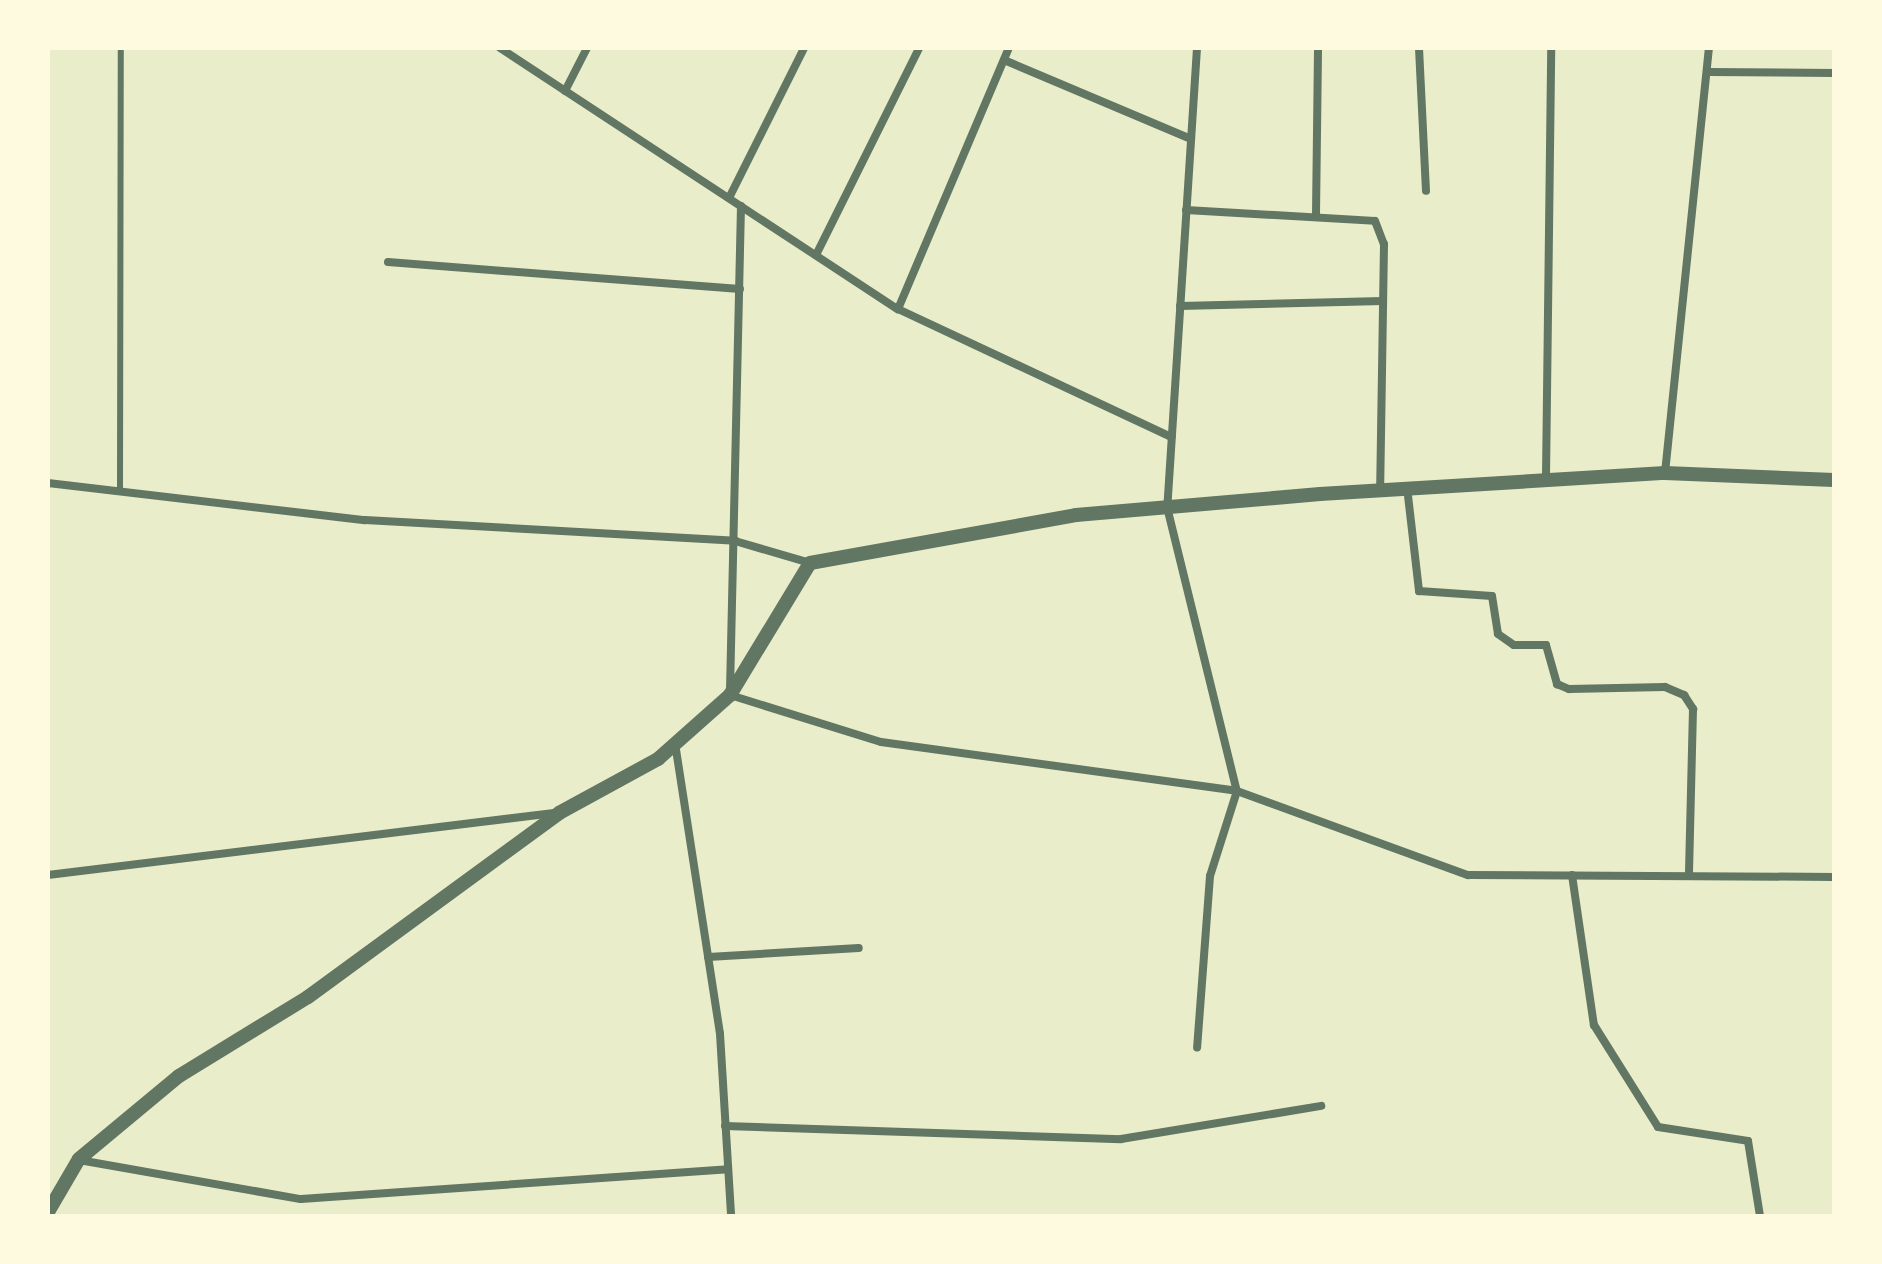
<!DOCTYPE html>
<style>
body{margin:0}
#map{position:relative;width:1882px;height:1264px;overflow:hidden;background:#e9edc9;font-family:Commissioner,sans-serif}
div>[style]{position:absolute}
.service>*{height:6px;margin:-3px;padding:0 3px;transform-origin:3px;border-radius:3px;background:#617663}
.minor>*{height:8px;margin:-4px;padding:0 4px;transform-origin:4px;border-radius:4px;background:#617663}
.tertiary>*{height:14px;margin:-7px;padding:0 7px;transform-origin:7px;border-radius:7px;background:#617663}
span{translate:-50% -50%;white-space:nowrap;text-align:center;line-height:1.15;-webkit-text-stroke:6px #fefae0;paint-order:stroke}
.frame{position:absolute;inset:0;border:50px solid #fefae0;pointer-events:none}
</style>
<div id="map">
<div class="service">
<i style="left:120px;top:490px;width:442px;rotate:-89.9deg"></i>
</div>
<div class="minor">
<i style="left:500px;top:48px;width:476px;rotate:33.3deg"></i>
<i style="left:898px;top:309px;width:302px;rotate:25.1deg"></i>
<i style="left:1197px;top:48px;width:460px;rotate:93.7deg"></i>
<i style="left:1167px;top:507px;width:292px;rotate:76.2deg"></i>
<i style="left:1237px;top:791px;width:246px;rotate:20deg"></i>
<i style="left:1468px;top:875px;width:366px;rotate:0.3deg"></i>
<i style="left:1419px;top:48px;width:143px;rotate:87.2deg"></i>
<i style="left:1004px;top:60px;width:203px;rotate:22.9deg"></i>
<i style="left:1709px;top:72px;width:125px;rotate:0.5deg"></i>
<i style="left:565px;top:91px;width:48px;rotate:-62.9deg"></i>
<i style="left:729px;top:198px;width:168px;rotate:-63.4deg"></i>
<i style="left:741px;top:206px;width:489px;rotate:91.3deg"></i>
<i style="left:730px;top:695px;width:158px;rotate:17.3deg"></i>
<i style="left:881px;top:742px;width:359px;rotate:7.8deg"></i>
<i style="left:1237px;top:791px;width:89px;rotate:107.6deg"></i>
<i style="left:1210px;top:876px;width:172px;rotate:94.3deg"></i>
<i style="left:1186px;top:210px;width:189px;rotate:3.3deg"></i>
<i style="left:1375px;top:221px;width:25px;rotate:69deg"></i>
<i style="left:1384px;top:244px;width:245px;rotate:90.9deg"></i>
<i style="left:1316px;top:214px;width:166px;rotate:-89.3deg"></i>
<i style="left:816px;top:255px;width:231px;rotate:-63.5deg"></i>
<i style="left:388px;top:262px;width:353px;rotate:4.4deg"></i>
<i style="left:1180px;top:306px;width:203px;rotate:-1.4deg"></i>
<i style="left:898px;top:309px;width:284px;rotate:-67deg"></i>
<i style="left:1665px;top:473px;width:427px;rotate:-84.1deg"></i>
<i style="left:1546px;top:477px;width:429px;rotate:-89.3deg"></i>
<i style="left:48px;top:483px;width:319px;rotate:6.7deg"></i>
<i style="left:365px;top:520px;width:371px;rotate:3.2deg"></i>
<i style="left:735px;top:541px;width:78px;rotate:16.3deg"></i>
<i style="left:1407px;top:487px;width:105px;rotate:83.4deg"></i>
<i style="left:1419px;top:591px;width:73px;rotate:3.9deg"></i>
<i style="left:1492px;top:596px;width:38px;rotate:81deg"></i>
<i style="left:1498px;top:634px;width:19px;rotate:35deg"></i>
<i style="left:1514px;top:645px;width:32px"></i>
<i style="left:1546px;top:645px;width:41px;rotate:74.2deg"></i>
<i style="left:1557px;top:684px;width:13px;rotate:23deg"></i>
<i style="left:1569px;top:689px;width:96px;rotate:-1.2deg"></i>
<i style="left:1665px;top:687px;width:21px;rotate:23deg"></i>
<i style="left:1684px;top:695px;width:17px;rotate:57deg"></i>
<i style="left:1693px;top:709px;width:167px;rotate:91.4deg"></i>
<i style="left:675px;top:743px;width:294px;rotate:81.2deg"></i>
<i style="left:720px;top:1034px;width:182px;rotate:86.5deg"></i>
<i style="left:48px;top:875px;width:510px;rotate:-6.99deg"></i>
<i style="left:1572px;top:875px;width:152px;rotate:81.7deg"></i>
<i style="left:1594px;top:1025px;width:120px;rotate:57.9deg"></i>
<i style="left:1658px;top:1127px;width:91px;rotate:8.8deg"></i>
<i style="left:1748px;top:1141px;width:76px;rotate:80.9deg"></i>
<i style="left:708px;top:957px;width:151px;rotate:-3.4deg"></i>
<i style="left:725px;top:1126px;width:396px;rotate:1.9deg"></i>
<i style="left:1121px;top:1139px;width:203px;rotate:-9.4deg"></i>
<i style="left:79px;top:1160px;width:225px;rotate:10deg"></i>
<i style="left:301px;top:1199px;width:428px;rotate:-4deg"></i>
</div>
<div class="tertiary">
<i style="left:48px;top:1212px;width:61px;rotate:-59.7deg"></i>
<i style="left:79px;top:1159px;width:130px;rotate:-39.7deg"></i>
<i style="left:179px;top:1076px;width:151px;rotate:-31.5deg"></i>
<i style="left:308px;top:997px;width:311px;rotate:-36.2deg"></i>
<i style="left:559px;top:813px;width:113px;rotate:-28.6deg"></i>
<i style="left:658px;top:759px;width:96px;rotate:-41.6deg"></i>
<i style="left:730px;top:695px;width:154px;rotate:-58.8deg"></i>
<i style="left:810px;top:563px;width:270px;rotate:-10.2deg"></i>
<i style="left:1076px;top:515px;width:245px;rotate:-4.9deg"></i>
<i style="left:1320px;top:494px;width:346px;rotate:-3.5deg"></i>
<i style="left:1665px;top:473px;width:169px;rotate:2.4deg"></i>
</div>
<div class="frame"></div>
</div>
